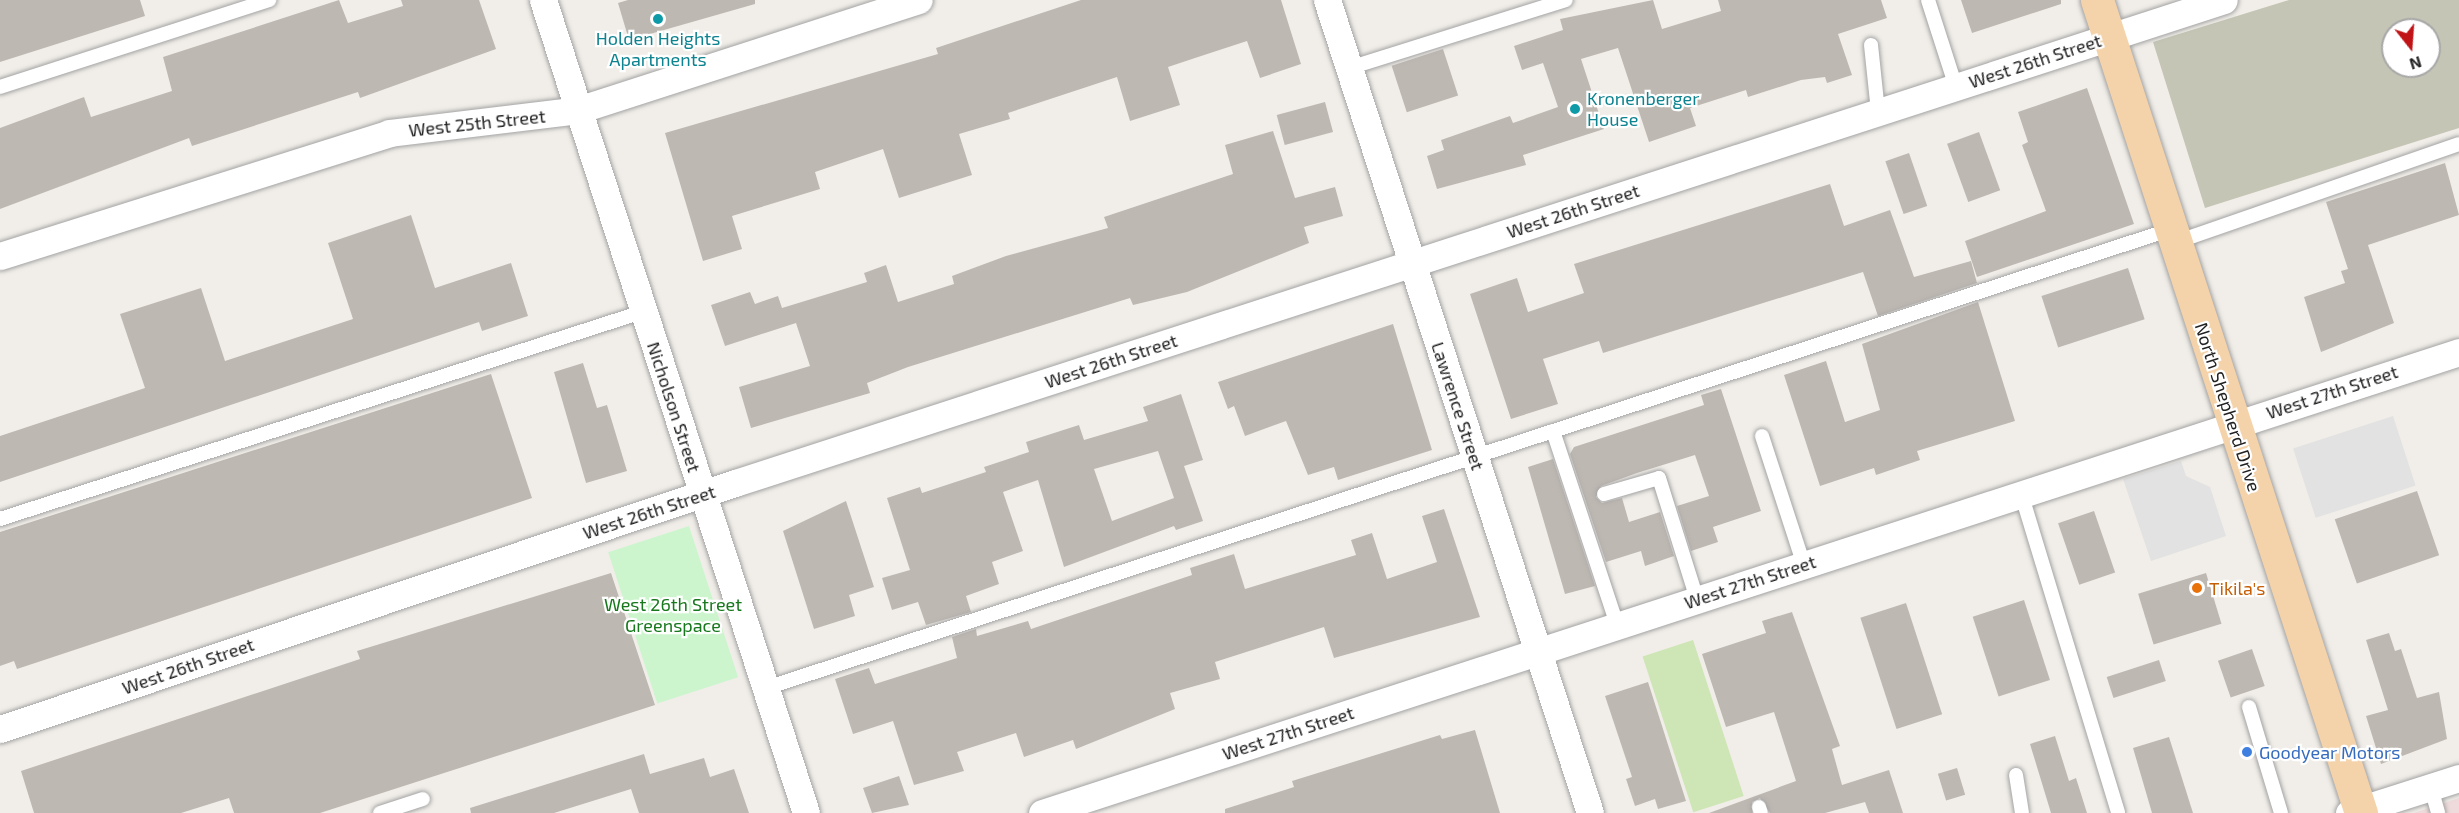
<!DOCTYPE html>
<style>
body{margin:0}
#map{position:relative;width:2459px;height:813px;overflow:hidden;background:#f1eee9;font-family:"Exo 2",sans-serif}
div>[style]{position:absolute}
.commercial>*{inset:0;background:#efdbdb}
.construction>*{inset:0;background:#c5c5b5}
.grass>*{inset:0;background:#cee5b5;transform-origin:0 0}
.park>*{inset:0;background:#ccf5ce;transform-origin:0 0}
.parking>*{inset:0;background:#e2e2e2;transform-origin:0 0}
.building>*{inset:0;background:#beb8b2;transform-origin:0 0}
.roads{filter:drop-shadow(0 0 2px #a3a3a3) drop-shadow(0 0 2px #a3a3a3)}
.lane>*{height:14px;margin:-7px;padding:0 7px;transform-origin:7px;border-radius:7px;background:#fff}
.street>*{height:27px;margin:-13.5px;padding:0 13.5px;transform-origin:13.5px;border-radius:13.5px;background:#fff}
.primary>*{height:33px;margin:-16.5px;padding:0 16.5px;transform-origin:16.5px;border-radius:16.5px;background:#f4d3ab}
.dots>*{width:16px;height:16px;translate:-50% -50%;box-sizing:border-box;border:3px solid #fff;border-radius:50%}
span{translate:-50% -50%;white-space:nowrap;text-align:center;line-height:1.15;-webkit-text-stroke:4.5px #fff;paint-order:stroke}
.culture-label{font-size:18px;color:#0d838f}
.left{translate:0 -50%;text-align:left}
.street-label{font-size:18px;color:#222}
.food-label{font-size:18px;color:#c56008}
.park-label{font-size:18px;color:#17781d}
.shop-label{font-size:18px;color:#366cbe}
.north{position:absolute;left:2381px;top:18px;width:60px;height:60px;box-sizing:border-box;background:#fff;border:2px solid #a7a7a7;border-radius:50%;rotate:163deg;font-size:16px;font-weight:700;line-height:24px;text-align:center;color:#222}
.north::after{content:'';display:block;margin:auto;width:21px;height:27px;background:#c01417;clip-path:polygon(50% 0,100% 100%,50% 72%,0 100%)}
</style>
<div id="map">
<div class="commercial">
<i style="clip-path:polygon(2459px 798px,2459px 813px,2414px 813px)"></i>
</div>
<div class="construction">
<i style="clip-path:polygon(evenodd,2289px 0,2459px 0,2459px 128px,2205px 208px,2153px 42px,2289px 0,2393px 30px,2429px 30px,2429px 66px,2393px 66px,2393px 30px)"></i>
</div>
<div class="grass">
<i style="left:1693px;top:640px;width:164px;height:53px;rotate:72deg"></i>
</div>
<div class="park">
<i style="left:689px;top:526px;width:159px;height:85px;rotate:72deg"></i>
</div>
<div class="parking">
<i style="left:2393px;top:416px;width:73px;height:105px;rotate:72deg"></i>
<i style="clip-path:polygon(2181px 461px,2186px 476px,2210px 487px,2226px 536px,2151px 561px,2123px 479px)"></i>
</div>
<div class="building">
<i style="clip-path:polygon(0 0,140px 0,145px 16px,0 62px)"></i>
<i style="clip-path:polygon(339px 0,348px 23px,403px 6px,401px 0,479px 0,496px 49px,360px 98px,358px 92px,192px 146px,189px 138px,0 209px,0 128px,84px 97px,91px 117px,172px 91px,163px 57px)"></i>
<i style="clip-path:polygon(628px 0,755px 0,755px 4px,629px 40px,618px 3px)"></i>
<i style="clip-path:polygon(1081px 0,1281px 0,1301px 64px,1260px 78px,1247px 41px,1195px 58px,1168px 67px,1180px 105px,1130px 121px,1117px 77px,1035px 104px,1008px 113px,1010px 119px,959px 134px,972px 175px,899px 198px,883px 149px,815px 172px,820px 189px,732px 216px,742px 249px,703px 261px,665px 133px,938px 54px,936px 48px)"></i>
<i style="clip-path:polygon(1653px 0,1662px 29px,1721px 11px,1718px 0,1881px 0,1887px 18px,1838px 34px,1852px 75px,1827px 83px,1825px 77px,1801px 80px,1748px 97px,1746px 90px,1690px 108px,1696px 126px,1649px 142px,1618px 48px,1581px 59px,1604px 129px,1523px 155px,1526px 165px,1437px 189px,1427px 156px,1444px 150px,1441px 140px,1510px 116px,1513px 123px,1558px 107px,1543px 63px,1522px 70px,1514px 46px,1563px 30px,1560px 19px)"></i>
<i style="clip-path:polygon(1961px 0,2061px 0,2061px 4px,1972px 33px)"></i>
<i style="left:1443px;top:49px;width:49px;height:54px;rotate:72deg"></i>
<i style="clip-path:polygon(2087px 88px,2134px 224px,1977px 277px,1965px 241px,2046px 211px,2022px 145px,2028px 142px,2018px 112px)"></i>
<i style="left:1325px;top:102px;width:31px;height:50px;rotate:75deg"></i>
<i style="clip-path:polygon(1273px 131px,1295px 198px,1335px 187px,1343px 216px,1304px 227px,1309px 243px,1187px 292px,1133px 305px,1130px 298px,908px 367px,867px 383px,870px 393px,751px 428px,739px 387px,810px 366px,796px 323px,725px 346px,711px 305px,750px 292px,755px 304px,778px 296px,782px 308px,867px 282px,864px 273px,886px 265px,898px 302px,954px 284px,952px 276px,1006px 256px,1108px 228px,1104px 217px,1233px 174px,1225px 145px)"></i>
<i style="left:1979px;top:132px;width:62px;height:34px;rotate:70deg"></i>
<i style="left:1909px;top:153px;width:56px;height:25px;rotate:71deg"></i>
<i style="clip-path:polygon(2445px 163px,2459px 215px,2368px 245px,2394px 323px,2321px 352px,2304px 297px,2345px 283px,2341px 271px,2348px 269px,2326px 202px)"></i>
<i style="clip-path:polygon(1830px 184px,1844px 226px,1890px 210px,1914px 277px,1971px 261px,1977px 283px,1878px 316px,1863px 272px,1603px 353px,1599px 341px,1543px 359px,1558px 404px,1511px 419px,1470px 294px,1517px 278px,1528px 312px,1584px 293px,1574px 264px)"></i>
<i style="clip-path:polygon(411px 215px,435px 288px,511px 263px,528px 316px,482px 331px,479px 322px,0 482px,0 436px,145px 388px,120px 314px,201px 288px,225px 361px,353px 319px,328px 243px)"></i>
<i style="left:2128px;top:268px;width:54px;height:91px;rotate:72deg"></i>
<i style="clip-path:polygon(1978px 302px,2015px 421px,1917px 451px,1920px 460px,1876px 475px,1874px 468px,1820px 486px,1784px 375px,1826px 361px,1845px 422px,1880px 410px,1862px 344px)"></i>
<i style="clip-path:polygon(1393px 324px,1432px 450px,1338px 480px,1334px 467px,1308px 475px,1286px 421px,1245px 436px,1234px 406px,1228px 409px,1218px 382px)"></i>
<i style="clip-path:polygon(583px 363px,597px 408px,607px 405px,627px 471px,586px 483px,554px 372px)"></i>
<i style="clip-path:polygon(491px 374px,532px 498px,17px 669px,14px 661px,0 666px,0 532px)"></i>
<i style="clip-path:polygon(1721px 389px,1761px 511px,1713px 527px,1718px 542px,1691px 551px,1677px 506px,1709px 496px,1695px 455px,1637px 473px,1601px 486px,1596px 497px,1602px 503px,1622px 498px,1629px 522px,1660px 512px,1674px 556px,1645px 566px,1641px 551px,1606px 562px,1570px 454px,1574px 447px,1704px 405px,1701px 395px)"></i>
<i style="clip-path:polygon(evenodd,1181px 394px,1203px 460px,1184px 466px,1203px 521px,1176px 530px,1174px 526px,1064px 567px,1038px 480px,1003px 492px,1023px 551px,992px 562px,999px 584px,966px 596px,971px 612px,926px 625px,918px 602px,892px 610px,882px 578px,910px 570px,887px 498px,920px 487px,922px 493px,986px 472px,984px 467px,1029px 452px,1026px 442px,1079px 425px,1084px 440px,1148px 421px,1143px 407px,1181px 394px,1158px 451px,1174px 498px,1112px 521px,1094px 469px,1158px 451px)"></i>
<i style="clip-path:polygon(1553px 459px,1595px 586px,1565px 594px,1528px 467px)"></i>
<i style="left:2417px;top:491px;width:68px;height:87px;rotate:71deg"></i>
<i style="clip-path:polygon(846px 501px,874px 587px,849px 595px,855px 616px,814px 629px,783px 531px)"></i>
<i style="clip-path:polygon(1444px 509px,1480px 617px,1334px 658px,1324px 627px,1215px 662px,1220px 679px,1170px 693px,1175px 709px,1076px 749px,1073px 740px,1024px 757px,1016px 733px,957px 752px,964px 771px,914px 785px,893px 721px,853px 734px,835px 679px,869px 668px,875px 684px,957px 658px,952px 637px,976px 629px,977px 636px,1028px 621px,1031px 629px,1192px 575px,1190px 568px,1234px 554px,1245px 589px,1356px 555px,1351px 540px,1372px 533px,1387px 579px,1437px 562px,1422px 516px)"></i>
<i style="left:2094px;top:511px;width:65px;height:38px;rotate:71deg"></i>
<i style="clip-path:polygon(611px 573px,655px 705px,320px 813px,234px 813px,229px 798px,181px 813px,34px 813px,21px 771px,360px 659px,357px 651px)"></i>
<i style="left:2206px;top:573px;width:53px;height:71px;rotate:73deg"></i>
<i style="left:2024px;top:600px;width:84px;height:54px;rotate:72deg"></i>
<i style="left:1906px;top:603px;width:117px;height:48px;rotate:72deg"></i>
<i style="clip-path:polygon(1792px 612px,1840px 746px,1832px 749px,1842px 785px,1889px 770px,1903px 813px,1869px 813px,1865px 802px,1825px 813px,1770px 813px,1760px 798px,1752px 802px,1752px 813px,1709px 813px,1796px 781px,1774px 712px,1726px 727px,1702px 654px,1766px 633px,1762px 621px)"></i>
<i style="clip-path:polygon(2389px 633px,2395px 651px,2401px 649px,2417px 698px,2439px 692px,2447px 739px,2381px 764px,2366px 716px,2388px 710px,2366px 640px)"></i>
<i style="left:2252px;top:649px;width:39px;height:36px;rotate:71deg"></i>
<i style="left:2159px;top:660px;width:22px;height:55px;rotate:72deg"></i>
<i style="clip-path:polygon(1648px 682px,1686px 801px,1658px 809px,1655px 799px,1635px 806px,1626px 779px,1632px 777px,1605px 696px)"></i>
<i style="clip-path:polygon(1475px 730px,1500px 813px,1225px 813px,1225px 809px,1294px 787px,1292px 781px,1440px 735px,1442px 739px)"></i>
<i style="clip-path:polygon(2055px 736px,2069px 781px,2076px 778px,2087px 813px,2051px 813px,2030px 744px)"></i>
<i style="clip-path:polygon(2169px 737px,2193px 813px,2152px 813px,2133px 748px)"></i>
<i style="clip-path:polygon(644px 754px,650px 774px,704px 758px,710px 777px,734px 769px,749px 813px,639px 813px,631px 789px,554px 813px,471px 813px,470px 808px)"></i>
<i style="left:1957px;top:768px;width:28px;height:20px;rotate:73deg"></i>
<i style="clip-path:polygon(899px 776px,909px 805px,872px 813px,863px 788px)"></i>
</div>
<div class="roads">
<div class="lane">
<i style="left:1928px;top:0;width:91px;rotate:72.2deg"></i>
<i style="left:1871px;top:45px;width:67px;rotate:84deg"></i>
<i style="left:1349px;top:68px;width:227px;rotate:-17.4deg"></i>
<i style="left:0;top:87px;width:283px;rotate:-17.9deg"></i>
<i style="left:2176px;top:242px;width:299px;rotate:-19.1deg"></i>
<i style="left:1553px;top:431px;width:204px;rotate:71.7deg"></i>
<i style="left:1762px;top:436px;width:136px;rotate:72deg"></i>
<i style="left:2021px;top:493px;width:334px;rotate:73.1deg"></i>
<i style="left:1604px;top:494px;width:57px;rotate:-16.2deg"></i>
<i style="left:1659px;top:478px;width:127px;rotate:72.6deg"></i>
<i style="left:0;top:519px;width:675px;rotate:-17.87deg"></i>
<i style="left:766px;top:688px;width:1479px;rotate:-18.08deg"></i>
<i style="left:2249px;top:707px;width:111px;rotate:73.2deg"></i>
<i style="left:2016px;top:775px;width:38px;rotate:81deg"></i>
<i style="left:2431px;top:788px;width:26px;rotate:74deg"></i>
<i style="left:1759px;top:807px;width:6px;rotate:72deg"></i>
<i style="left:380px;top:813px;width:45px;rotate:-18deg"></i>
</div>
<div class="street">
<i style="left:543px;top:0;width:854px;rotate:72.07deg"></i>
<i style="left:1327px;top:0;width:854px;rotate:72.07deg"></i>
<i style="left:0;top:256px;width:408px;rotate:-17.5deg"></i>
<i style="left:389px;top:133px;width:190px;rotate:-6.9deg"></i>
<i style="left:578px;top:110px;width:358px;rotate:-17.9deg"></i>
<i style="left:0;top:729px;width:775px;rotate:-18.51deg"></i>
<i style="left:735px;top:483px;width:1565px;rotate:-17.97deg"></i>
<i style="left:1042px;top:813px;width:1490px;rotate:-18.02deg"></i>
<i style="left:2349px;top:813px;width:115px;rotate:-17.7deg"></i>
</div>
<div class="primary">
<i style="left:2097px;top:0;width:855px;rotate:72.01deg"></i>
</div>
</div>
<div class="dots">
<i style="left:658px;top:19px;background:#0f9aa8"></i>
<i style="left:1575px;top:109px;background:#0f9aa8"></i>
<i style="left:2197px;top:588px;background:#e8710a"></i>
<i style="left:2247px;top:752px;background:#3f7fe0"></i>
</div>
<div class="culture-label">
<span style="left:658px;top:49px">Holden Heights<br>Apartments</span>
<span class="left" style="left:1587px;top:109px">Kronenberger<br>House</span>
</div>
<div class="street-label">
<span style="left:2035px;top:61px;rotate:-18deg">West 26th Street</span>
<span style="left:477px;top:123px;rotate:-6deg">West 25th Street</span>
<span style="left:1573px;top:211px;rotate:-18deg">West 26th Street</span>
<span style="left:1111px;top:361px;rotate:-18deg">West 26th Street</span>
<span style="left:2332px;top:392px;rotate:-18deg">West 27th Street</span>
<span style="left:1458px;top:406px;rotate:72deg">Lawrence Street</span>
<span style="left:674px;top:407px;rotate:72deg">Nicholson Street</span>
<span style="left:2228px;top:407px;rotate:72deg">North Shepherd Drive</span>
<span style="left:649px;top:512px;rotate:-18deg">West 26th Street</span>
<span style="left:1750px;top:582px;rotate:-18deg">West 27th Street</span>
<span style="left:188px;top:666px;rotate:-19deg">West 26th Street</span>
<span style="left:1288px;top:733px;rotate:-18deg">West 27th Street</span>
</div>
<div class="food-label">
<span class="left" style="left:2209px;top:588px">Tikila's</span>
</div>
<div class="park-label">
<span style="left:673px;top:615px">West 26th Street<br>Greenspace</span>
</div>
<div class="shop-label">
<span class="left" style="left:2259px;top:752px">Goodyear Motors</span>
</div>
<div class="north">N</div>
</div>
